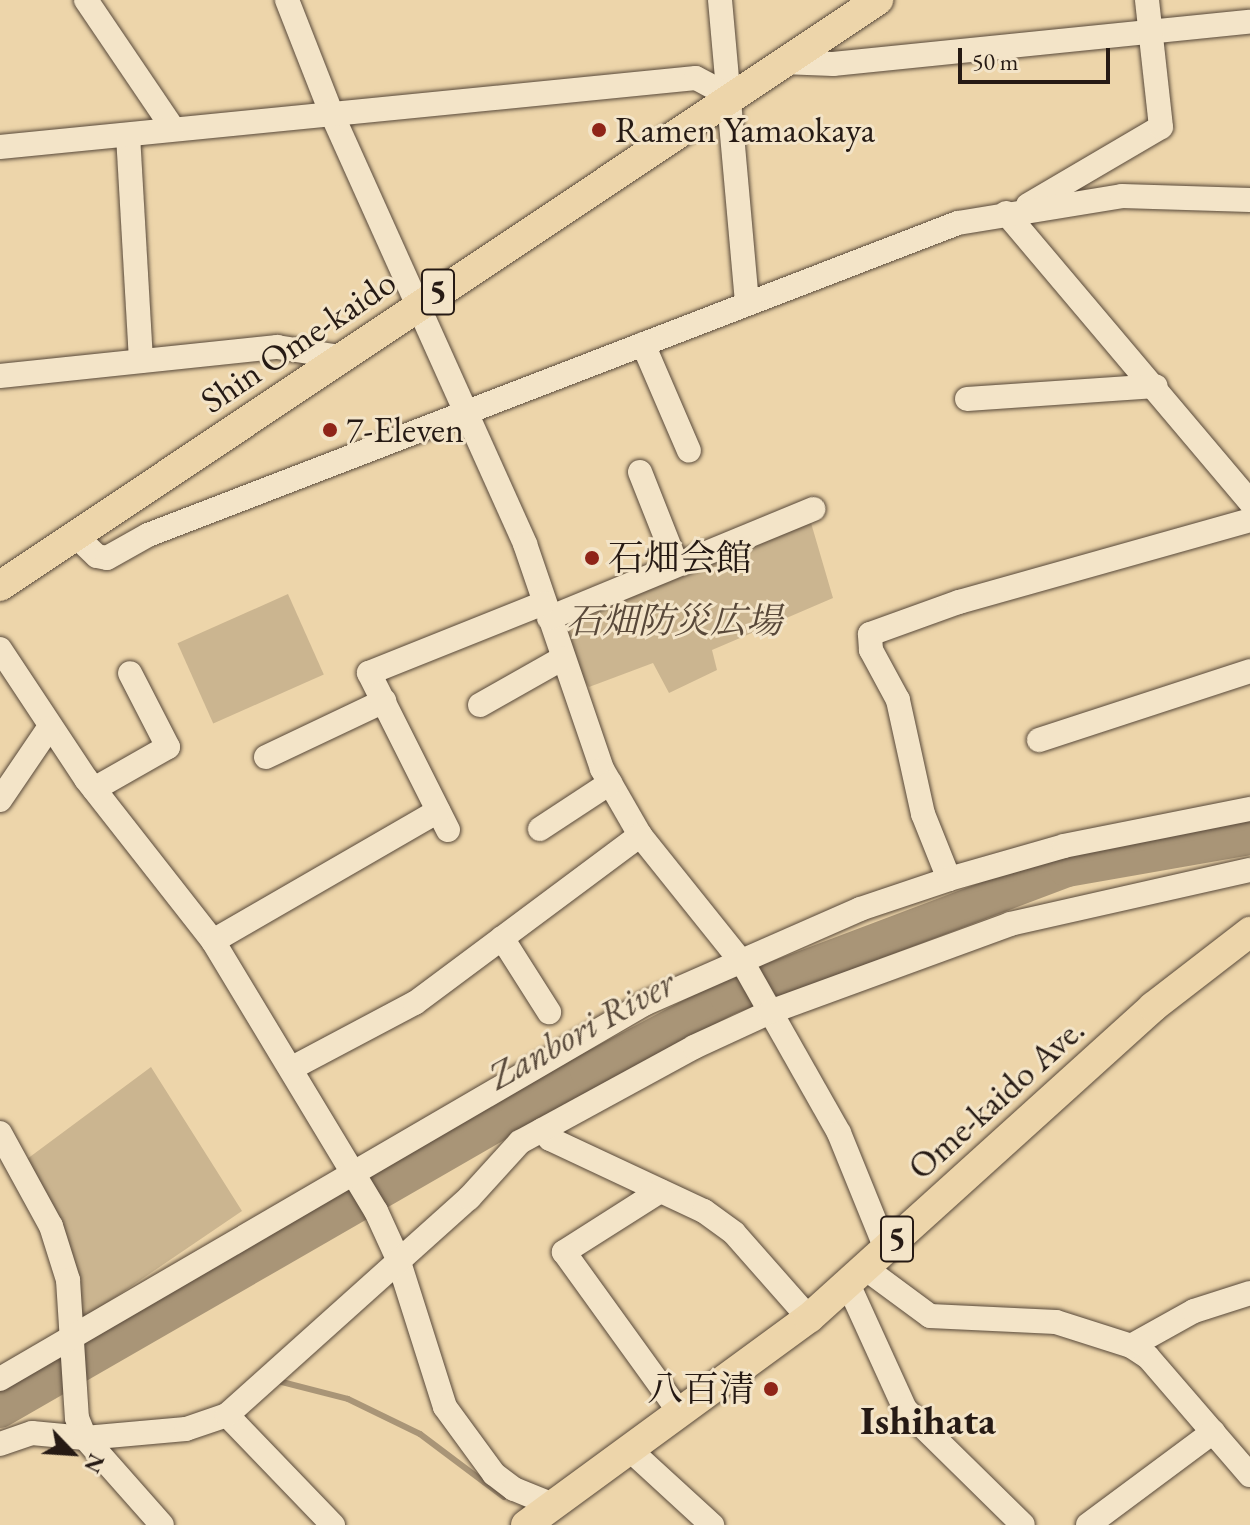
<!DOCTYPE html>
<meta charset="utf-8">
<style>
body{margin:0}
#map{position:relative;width:1250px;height:1525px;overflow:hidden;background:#edd5aa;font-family:"EB Garamond","Noto Serif JP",serif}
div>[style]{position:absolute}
.green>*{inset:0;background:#cbb590;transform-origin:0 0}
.stream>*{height:6px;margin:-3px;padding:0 3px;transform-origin:3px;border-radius:3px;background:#a99577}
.river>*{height:36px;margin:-18px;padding:0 18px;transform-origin:18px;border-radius:18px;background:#a99577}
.roads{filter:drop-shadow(0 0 2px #58493a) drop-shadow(0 0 2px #58493a)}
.minor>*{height:24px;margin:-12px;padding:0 12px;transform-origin:12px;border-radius:12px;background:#f3e4c8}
.major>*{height:30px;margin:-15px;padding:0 15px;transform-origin:15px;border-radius:15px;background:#edd5aa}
.dots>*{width:22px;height:22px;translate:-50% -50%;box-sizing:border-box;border:4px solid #f3e4c8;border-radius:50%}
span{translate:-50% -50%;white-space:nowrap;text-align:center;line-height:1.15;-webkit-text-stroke:6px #f3e4c8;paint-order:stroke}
.shield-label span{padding:2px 6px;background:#f3e4c8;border:2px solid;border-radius:6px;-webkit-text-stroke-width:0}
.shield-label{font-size:34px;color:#261a14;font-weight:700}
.poi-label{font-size:36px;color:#261a14}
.left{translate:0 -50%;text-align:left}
.right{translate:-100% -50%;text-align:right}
.street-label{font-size:36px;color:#261a14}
.park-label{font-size:36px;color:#584839;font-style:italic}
.water-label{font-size:38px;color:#5a4b3c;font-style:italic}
.quarter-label{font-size:40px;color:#261a14;font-weight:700}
.north{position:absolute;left:32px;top:1413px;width:80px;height:80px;-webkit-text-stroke:6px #f3e4c8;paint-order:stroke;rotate:115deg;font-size:22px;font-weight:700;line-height:32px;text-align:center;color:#261a14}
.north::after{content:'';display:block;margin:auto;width:28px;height:36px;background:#261a14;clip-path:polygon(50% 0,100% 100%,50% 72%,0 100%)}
.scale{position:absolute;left:958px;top:48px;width:152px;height:36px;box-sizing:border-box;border:4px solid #261a14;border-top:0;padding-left:10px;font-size:24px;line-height:28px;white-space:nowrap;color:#261a14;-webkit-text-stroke:6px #f3e4c8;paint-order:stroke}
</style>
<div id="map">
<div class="green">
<i style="clip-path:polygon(809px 516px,833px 598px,712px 650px,717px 670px,669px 693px,653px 663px,589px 687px,570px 660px,557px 620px)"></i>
<i style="left:288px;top:594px;width:88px;height:121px;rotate:66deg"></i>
<i style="clip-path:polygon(151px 1067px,242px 1211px,83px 1319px,75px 1279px,23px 1162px)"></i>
</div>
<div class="stream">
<i style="left:278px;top:1381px;width:72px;rotate:14.4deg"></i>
<i style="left:348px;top:1399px;width:80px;rotate:25.9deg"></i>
<i style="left:420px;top:1434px;width:105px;rotate:36.9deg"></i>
</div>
<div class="river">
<i style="left:0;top:1410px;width:679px;rotate:-29.96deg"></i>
<i style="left:588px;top:1071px;width:158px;rotate:-27.9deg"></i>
<i style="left:728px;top:997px;width:362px;rotate:-20.7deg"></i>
<i style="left:1067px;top:869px;width:186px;rotate:-9.9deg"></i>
</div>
<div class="roads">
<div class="minor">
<i style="left:86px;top:0;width:153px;rotate:55.9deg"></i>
<i style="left:287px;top:0;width:120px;rotate:68.6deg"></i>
<i style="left:331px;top:112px;width:474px;rotate:65.8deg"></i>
<i style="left:525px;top:544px;width:238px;rotate:71.1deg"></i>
<i style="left:602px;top:769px;width:76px;rotate:60.1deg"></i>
<i style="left:640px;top:835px;width:166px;rotate:51.3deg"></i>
<i style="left:744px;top:965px;width:193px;rotate:60.5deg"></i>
<i style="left:839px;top:1133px;width:125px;rotate:67.9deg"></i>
<i style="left:720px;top:0;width:302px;rotate:84.9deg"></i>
<i style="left:782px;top:62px;width:51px;rotate:2.2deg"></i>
<i style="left:833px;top:64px;width:419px;rotate:-5.8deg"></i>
<i style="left:128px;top:135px;width:226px;rotate:86.7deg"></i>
<i style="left:0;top:147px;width:699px;rotate:-5.66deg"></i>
<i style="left:696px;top:78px;width:38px;rotate:28deg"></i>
<i style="left:1028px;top:205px;width:154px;rotate:-30.4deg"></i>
<i style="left:1161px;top:127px;width:128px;rotate:-96.3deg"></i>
<i style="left:1006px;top:213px;width:378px;rotate:49.8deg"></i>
<i style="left:643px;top:344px;width:116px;rotate:66.7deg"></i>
<i style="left:0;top:376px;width:279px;rotate:-6deg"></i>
<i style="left:277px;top:347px;width:64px;rotate:9deg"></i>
<i style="left:967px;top:399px;width:189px;rotate:-3.9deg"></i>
<i style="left:640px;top:472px;width:98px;rotate:68.4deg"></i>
<i style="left:75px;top:535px;width:30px;rotate:44deg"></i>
<i style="left:97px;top:556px;width:10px;rotate:11deg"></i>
<i style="left:107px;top:558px;width:47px;rotate:-29.3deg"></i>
<i style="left:148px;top:535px;width:868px;rotate:-21.07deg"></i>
<i style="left:958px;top:223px;width:166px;rotate:-9.3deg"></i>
<i style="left:1122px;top:196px;width:128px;rotate:1.8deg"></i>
<i style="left:549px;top:618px;width:286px;rotate:-22.4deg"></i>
<i style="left:0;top:649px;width:156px;rotate:56.5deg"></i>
<i style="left:86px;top:779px;width:206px;rotate:51.9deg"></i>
<i style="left:213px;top:941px;width:315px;rotate:58.9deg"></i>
<i style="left:376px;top:1211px;width:53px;rotate:65.4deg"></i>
<i style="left:398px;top:1259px;width:155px;rotate:72.4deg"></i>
<i style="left:445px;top:1407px;width:83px;rotate:53.8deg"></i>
<i style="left:494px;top:1474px;width:25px;rotate:37deg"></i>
<i style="left:514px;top:1489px;width:42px;rotate:22.3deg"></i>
<i style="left:480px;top:705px;width:95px;rotate:-29.5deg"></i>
<i style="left:1039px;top:740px;width:222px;rotate:-18.1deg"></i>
<i style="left:266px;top:757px;width:131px;rotate:-25.4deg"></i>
<i style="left:94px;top:789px;width:85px;rotate:-29.6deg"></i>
<i style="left:168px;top:747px;width:83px;rotate:-117.2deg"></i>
<i style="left:0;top:800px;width:87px;rotate:-55.8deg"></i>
<i style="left:540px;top:829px;width:84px;rotate:-33.3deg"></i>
<i style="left:448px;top:830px;width:176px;rotate:-116.7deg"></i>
<i style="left:369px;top:673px;width:188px;rotate:-21.8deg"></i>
<i style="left:949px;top:879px;width:70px;rotate:-111.8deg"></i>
<i style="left:923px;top:814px;width:117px;rotate:-102.4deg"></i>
<i style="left:898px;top:700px;width:57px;rotate:-118.4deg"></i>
<i style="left:871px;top:650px;width:16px;rotate:-94deg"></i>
<i style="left:870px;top:634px;width:95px;rotate:-19.8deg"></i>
<i style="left:959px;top:602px;width:302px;rotate:-15.7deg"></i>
<i style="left:502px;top:938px;width:88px;rotate:57.6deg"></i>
<i style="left:213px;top:941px;width:260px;rotate:-30deg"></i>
<i style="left:292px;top:1068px;width:139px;rotate:-27.9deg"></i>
<i style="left:415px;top:1003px;width:281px;rotate:-36.7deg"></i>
<i style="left:542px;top:1130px;width:12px;rotate:48deg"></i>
<i style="left:550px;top:1139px;width:170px;rotate:25.1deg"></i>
<i style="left:704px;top:1211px;width:37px;rotate:36deg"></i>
<i style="left:734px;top:1233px;width:113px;rotate:48.6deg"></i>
<i style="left:0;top:1133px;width:106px;rotate:61.3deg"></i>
<i style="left:51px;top:1226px;width:57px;rotate:72.5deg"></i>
<i style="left:68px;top:1280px;width:138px;rotate:86.3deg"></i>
<i style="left:77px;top:1418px;width:22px;rotate:68deg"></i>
<i style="left:85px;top:1438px;width:116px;rotate:48.5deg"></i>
<i style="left:660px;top:1191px;width:114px;rotate:147.6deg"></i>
<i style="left:564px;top:1252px;width:198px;rotate:54.2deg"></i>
<i style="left:865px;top:1268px;width:81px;rotate:36.4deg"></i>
<i style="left:930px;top:1316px;width:126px;rotate:2.7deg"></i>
<i style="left:1056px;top:1322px;width:79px;rotate:17.7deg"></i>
<i style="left:1131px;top:1346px;width:20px;rotate:33deg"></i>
<i style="left:1148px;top:1357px;width:156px;rotate:49.2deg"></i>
<i style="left:848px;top:1284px;width:137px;rotate:65.5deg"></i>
<i style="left:905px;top:1409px;width:165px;rotate:44.5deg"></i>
<i style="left:1131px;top:1346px;width:72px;rotate:-29.1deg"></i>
<i style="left:1194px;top:1311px;width:59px;rotate:-17.8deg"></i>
<i style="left:0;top:1379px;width:745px;rotate:-30.21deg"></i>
<i style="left:644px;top:1004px;width:236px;rotate:-23.7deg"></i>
<i style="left:860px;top:909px;width:94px;rotate:-18.6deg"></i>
<i style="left:949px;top:879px;width:120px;rotate:-16deg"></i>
<i style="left:1064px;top:846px;width:190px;rotate:-11.3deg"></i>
<i style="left:227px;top:1415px;width:153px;rotate:46.1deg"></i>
<i style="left:0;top:1444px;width:34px;rotate:-19deg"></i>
<i style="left:32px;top:1433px;width:53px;rotate:5.4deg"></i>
<i style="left:85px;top:1438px;width:101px;rotate:-5.1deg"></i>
<i style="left:186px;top:1429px;width:43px;rotate:-18.9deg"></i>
<i style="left:227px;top:1415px;width:325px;rotate:-41.9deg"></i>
<i style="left:469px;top:1198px;width:76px;rotate:-47.7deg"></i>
<i style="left:520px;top:1142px;width:198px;rotate:-28.6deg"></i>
<i style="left:694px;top:1047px;width:84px;rotate:-24.7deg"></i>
<i style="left:770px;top:1012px;width:256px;rotate:-20.1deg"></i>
<i style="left:1010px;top:924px;width:246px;rotate:-12.7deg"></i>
<i style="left:629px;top:1449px;width:113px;rotate:42.5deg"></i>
<i style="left:1088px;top:1525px;width:156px;rotate:-36.6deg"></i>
</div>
<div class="major">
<i style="left:0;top:586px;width:1056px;rotate:-33.72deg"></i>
<i style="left:526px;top:1525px;width:351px;rotate:-36.2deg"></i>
<i style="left:809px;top:1318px;width:464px;rotate:-42.1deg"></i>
<i style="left:1153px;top:1007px;width:123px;rotate:-37.7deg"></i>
</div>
</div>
<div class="dots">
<i style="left:599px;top:130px;background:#8f2418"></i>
<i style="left:330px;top:430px;background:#8f2418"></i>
<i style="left:592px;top:558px;background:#8f2418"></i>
<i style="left:771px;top:1389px;background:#8f2418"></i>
</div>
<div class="shield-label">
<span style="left:438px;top:292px">5</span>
<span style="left:897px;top:1239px">5</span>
</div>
<div class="poi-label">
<span class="left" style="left:615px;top:130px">Ramen Yamaokaya</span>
<span class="left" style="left:346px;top:430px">7-Eleven</span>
<span class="left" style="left:608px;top:558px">石畑会館</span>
<span class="right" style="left:755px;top:1389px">八百清</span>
</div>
<div class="street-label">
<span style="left:298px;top:341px;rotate:-34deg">Shin Ome-kaido</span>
<span style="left:996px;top:1098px;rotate:-42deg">Ome-kaido Ave.</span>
</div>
<div class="park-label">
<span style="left:674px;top:621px">石畑防災広場</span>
</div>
<div class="water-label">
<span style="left:581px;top:1029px;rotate:-29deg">Zanbori River</span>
</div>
<div class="quarter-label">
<span style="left:928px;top:1420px">Ishihata</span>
</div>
<div class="north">N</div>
<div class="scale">50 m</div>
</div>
